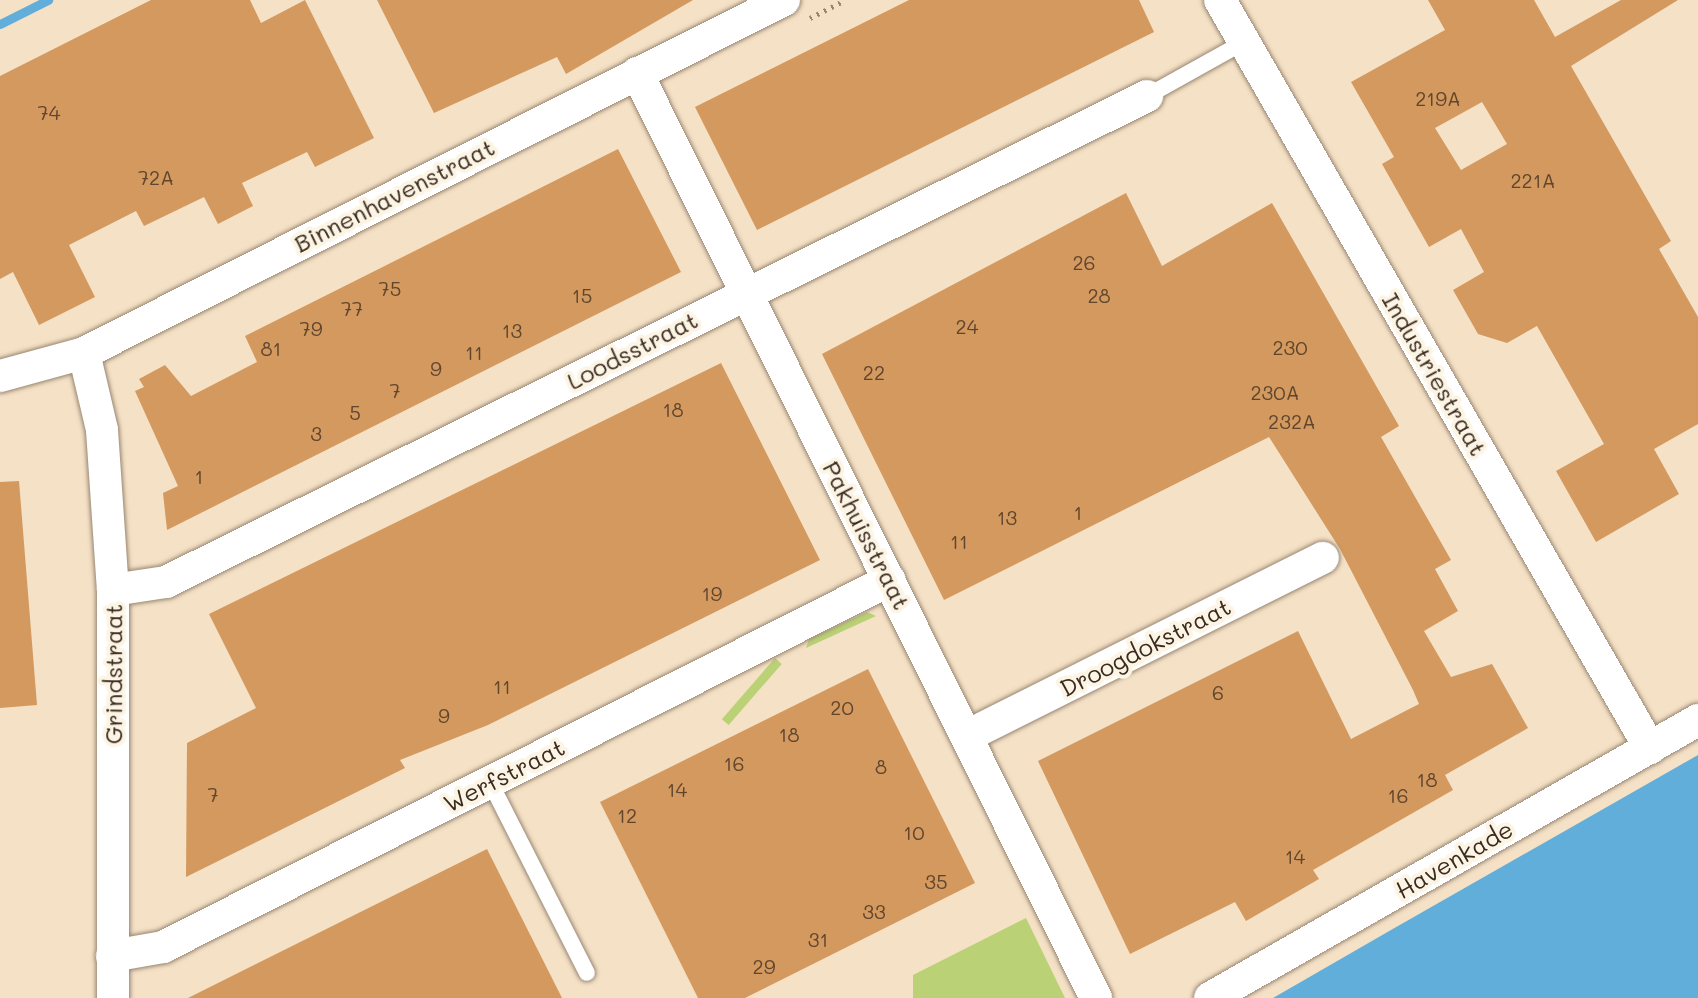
<!DOCTYPE html>
<style>
body{margin:0}
#map{position:relative;width:1698px;height:998px;overflow:hidden;background:#f5e1c6;font-family:Mali,sans-serif}
div>[style]{position:absolute}
.green>*{inset:0;background:#bad176;transform-origin:0 0}
.water>*{inset:0;background:#61aeda}
.stream>*{height:9px;margin:-4.5px;padding:0 4.5px;transform-origin:4.5px;border-radius:4.5px;background:#61aeda}
.building>*{inset:0;background:#d3995e}
.path>*{height:5px;margin-top:-2.5px;transform-origin:0;background:repeating-linear-gradient(90deg,#988672 0 2px,transparent 0 8px)}
.roads{filter:drop-shadow(0 0 2px #988672) drop-shadow(0 0 2px #988672)}
.lane>*{height:16px;margin:-8px;padding:0 8px;transform-origin:8px;border-radius:8px;background:#fff}
.street>*{height:32px;margin:-16px;padding:0 16px;transform-origin:16px;border-radius:16px;background:#fff}
span{translate:-50% -50%;white-space:nowrap;text-align:center;line-height:1.15;-webkit-text-stroke:8px #fcf5e5;paint-order:stroke}
.number-label{font-size:20px;color:#61462e}
.number-label span{-webkit-text-stroke-width:0}
.street-label{font-size:24px;color:#3b2a1e}
</style>
<div id="map">
<div class="green">
<i style="clip-path:polygon(867px 612px,876px 616px,806px 648px,809px 639px)"></i>
<i style="left:775px;top:658px;width:9px;height:81px;rotate:41deg"></i>
<i style="clip-path:polygon(1026px 918px,1065px 998px,913px 998px,913px 975px)"></i>
</div>
<div class="water">
<i style="clip-path:polygon(1698px 755px,1698px 998px,1273px 998px,1391px 930px)"></i>
</div>
<div class="stream">
<i style="left:0;top:24px;width:54px;rotate:-26.6deg"></i>
</div>
<div class="building">
<i style="clip-path:polygon(151px 0,250px 0,261px 23px,305px 0,374px 138px,315px 167px,307px 152px,242px 183px,253px 206px,218px 224px,204px 197px,144px 226px,136px 211px,69px 245px,95px 297px,39px 325px,13px 272px,0 279px,0 76px)"></i>
<i style="clip-path:polygon(377px 0,693px 0,566px 74px,557px 57px,434px 113px)"></i>
<i style="clip-path:polygon(909px 0,1139px 0,1154px 32px,757px 230px,695px 107px)"></i>
<i style="clip-path:polygon(evenodd,1428px 0,1534px 0,1555px 37px,1621px 0,1678px 0,1571px 66px,1671px 241px,1659px 249px,1698px 317px,1698px 424px,1654px 449px,1679px 494px,1596px 542px,1556px 471px,1604px 444px,1537px 326px,1507px 343px,1478px 334px,1453px 290px,1484px 272px,1461px 229px,1429px 247px,1382px 164px,1394px 157px,1351px 82px,1445px 30px,1428px 0,1482px 102px,1507px 144px,1461px 170px,1435px 128px,1482px 102px)"></i>
<i style="clip-path:polygon(618px 149px,681px 272px,167px 530px,163px 493px,178px 486px,135px 391px,144px 387px,139px 379px,165px 365px,191px 396px,257px 362px,245px 336px)"></i>
<i style="clip-path:polygon(1126px 193px,1162px 266px,1272px 203px,1399px 426px,1381px 437px,1451px 560px,1435px 569px,1458px 611px,1424px 631px,1451px 677px,1492px 664px,1528px 728px,1445px 775px,1453px 790px,1313px 870px,1319px 879px,1246px 921px,1235px 902px,1130px 954px,1038px 761px,1298px 631px,1351px 739px,1419px 704px,1413px 690px,1340px 549px,1269px 437px,944px 600px,822px 354px)"></i>
<i style="clip-path:polygon(721px 363px,820px 560px,488px 725px,400px 760px,405px 768px,186px 877px,187px 743px,256px 708px,209px 614px)"></i>
<i style="clip-path:polygon(19px 481px,37px 705px,0 708px,0 482px)"></i>
<i style="clip-path:polygon(868px 669px,975px 883px,745px 998px,698px 998px,600px 802px)"></i>
<i style="clip-path:polygon(487px 849px,562px 998px,188px 998px)"></i>
</div>
<div class="path">
<i style="left:810px;top:18px;width:39px;rotate:-27deg"></i>
</div>
<div class="roads">
<div class="lane">
<i style="left:1147px;top:96px;width:111px;rotate:-29.1deg"></i>
<i style="left:490px;top:782px;width:214px;rotate:63.1deg"></i>
</div>
<div class="street">
<i style="left:1220px;top:0;width:863px;rotate:60.11deg"></i>
<i style="left:637px;top:73px;width:1033px;rotate:63.61deg"></i>
<i style="left:84px;top:353px;width:79px;rotate:76.8deg"></i>
<i style="left:102px;top:430px;width:160px;rotate:86.1deg"></i>
<i style="left:113px;top:590px;width:408px;rotate:90deg"></i>
<i style="left:0;top:376px;width:87px;rotate:-15.3deg"></i>
<i style="left:84px;top:353px;width:784px;rotate:-26.76deg"></i>
<i style="left:113px;top:590px;width:54px;rotate:-8.6deg"></i>
<i style="left:166px;top:582px;width:1095px;rotate:-26.35deg"></i>
<i style="left:967px;top:736px;width:398px;rotate:-26.6deg"></i>
<i style="left:112px;top:956px;width:52px;rotate:-10deg"></i>
<i style="left:163px;top:947px;width:814px;rotate:-26.79deg"></i>
<i style="left:1210px;top:998px;width:562px;rotate:-29.67deg"></i>
</div>
</div>
<div class="number-label">
<span style="left:1438px;top:98px">219A</span>
<span style="left:49px;top:112px">74</span>
<span style="left:156px;top:177px">72A</span>
<span style="left:1533px;top:180px">221A</span>
<span style="left:1084px;top:262px">26</span>
<span style="left:390px;top:288px">75</span>
<span style="left:582px;top:295px">15</span>
<span style="left:1099px;top:295px">28</span>
<span style="left:352px;top:308px">77</span>
<span style="left:967px;top:326px">24</span>
<span style="left:311px;top:328px">79</span>
<span style="left:512px;top:330px">13</span>
<span style="left:1290px;top:347px">230</span>
<span style="left:271px;top:348px">81</span>
<span style="left:474px;top:352px">11</span>
<span style="left:436px;top:368px">9</span>
<span style="left:874px;top:372px">22</span>
<span style="left:395px;top:390px">7</span>
<span style="left:1275px;top:392px">230A</span>
<span style="left:673px;top:409px">18</span>
<span style="left:355px;top:412px">5</span>
<span style="left:1292px;top:421px">232A</span>
<span style="left:316px;top:433px">3</span>
<span style="left:199px;top:476px">1</span>
<span style="left:1078px;top:512px">1</span>
<span style="left:1007px;top:517px">13</span>
<span style="left:959px;top:541px">11</span>
<span style="left:712px;top:593px">19</span>
<span style="left:502px;top:686px">11</span>
<span style="left:1218px;top:692px">6</span>
<span style="left:842px;top:707px">20</span>
<span style="left:444px;top:715px">9</span>
<span style="left:789px;top:734px">18</span>
<span style="left:734px;top:763px">16</span>
<span style="left:881px;top:766px">8</span>
<span style="left:1427px;top:779px">18</span>
<span style="left:677px;top:789px">14</span>
<span style="left:213px;top:794px">7</span>
<span style="left:1398px;top:795px">16</span>
<span style="left:627px;top:815px">12</span>
<span style="left:914px;top:832px">10</span>
<span style="left:1295px;top:856px">14</span>
<span style="left:936px;top:881px">35</span>
<span style="left:874px;top:911px">33</span>
<span style="left:818px;top:939px">31</span>
<span style="left:764px;top:966px">29</span>
</div>
<div class="street-label">
<span style="left:394px;top:195px;rotate:-27deg">Binnenhavenstraat</span>
<span style="left:632px;top:350px;rotate:-27deg">Loodsstraat</span>
<span style="left:1435px;top:374px;rotate:60deg">Industriestraat</span>
<span style="left:867px;top:535px;rotate:63deg">Pakhuisstraat</span>
<span style="left:1145px;top:647px;rotate:-27deg">Droogdokstraat</span>
<span style="left:113px;top:674px;rotate:-90deg">Grindstraat</span>
<span style="left:504px;top:775px;rotate:-27deg">Werfstraat</span>
<span style="left:1454px;top:859px;rotate:-30deg">Havenkade</span>
</div>
</div>
